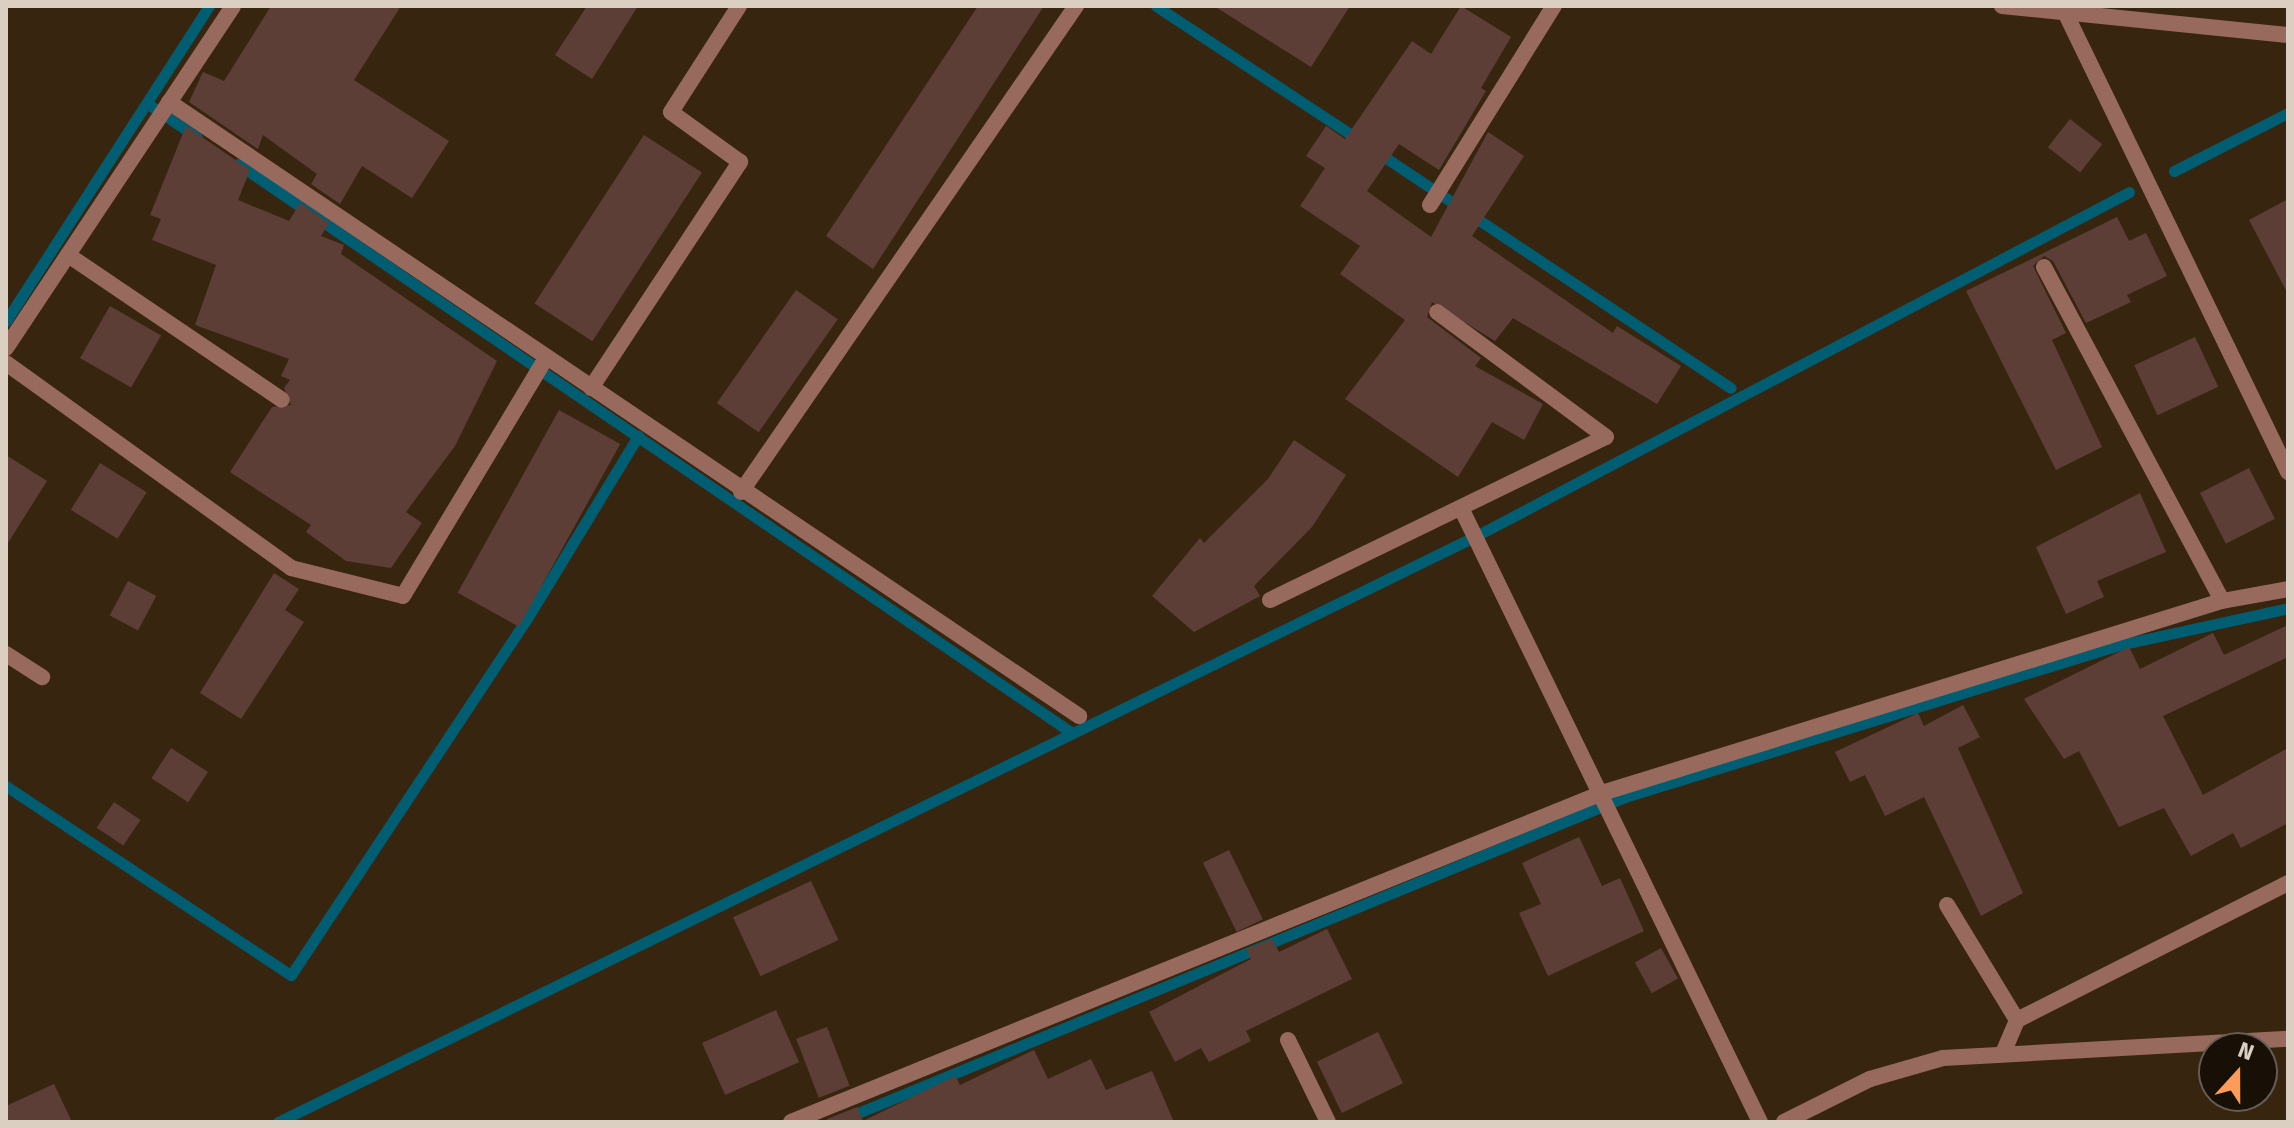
<!DOCTYPE html>
<style>
body{margin:0}
#map{position:relative;width:2294px;height:1128px;overflow:hidden;background:#38250f;font-family:"Fira Sans",sans-serif}
div>[style]{position:absolute}
.stream>*{height:11px;margin:-5.5px;padding:0 5.5px;transform-origin:5.5px;border-radius:5.5px;background:#015d71}
.building>*{inset:0;background:#5c3e37;transform-origin:0 0}
.service>*{height:16px;margin:-8px;padding:0 8px;transform-origin:8px;border-radius:8px;background:#986a5e}
.minor>*{height:16px;margin:-8px;padding:0 8px;transform-origin:8px;border-radius:8px;background:#986a5e}
.tertiary>*{height:16px;margin:-8px;padding:0 8px;transform-origin:8px;border-radius:8px;background:#986a5e}
span{translate:-50% -50%;white-space:nowrap;text-align:center;line-height:1.15;-webkit-text-stroke:8px #181007;paint-order:stroke}
.frame{position:absolute;inset:0;border:8px solid #dbcfc2;pointer-events:none}
.north{position:absolute;left:2198px;top:1032px;width:80px;height:80px;box-sizing:border-box;background:#181007;border:2px solid #665c52;border-radius:50%;rotate:21deg;font-size:22px;font-weight:700;line-height:32px;text-align:center;color:#dbcfc2}
.north::after{content:'';display:block;margin:auto;width:28px;height:36px;background:#ff9b59;clip-path:polygon(50% 0,100% 100%,50% 72%,0 100%)}
</style>
<div id="map">
<div class="stream">
<i style="left:1156px;top:6px;width:243px;rotate:33.4deg"></i>
<i style="left:148px;top:104px;width:59px;rotate:34deg"></i>
<i style="left:1377px;top:152px;width:425px;rotate:33.7deg"></i>
<i style="left:238px;top:164px;width:1010px;rotate:34.3deg"></i>
<i style="left:2174px;top:171px;width:128px;rotate:-27deg"></i>
<i style="left:6px;top:321px;width:375px;rotate:-57.2deg"></i>
<i style="left:6px;top:786px;width:342px;rotate:33.6deg"></i>
<i style="left:291px;top:975px;width:424px;rotate:-56.5deg"></i>
<i style="left:525px;top:622px;width:218px;rotate:-58.7deg"></i>
<i style="left:278px;top:1122px;width:1334px;rotate:-26.07deg"></i>
<i style="left:1476px;top:536px;width:738px;rotate:-27.78deg"></i>
<i style="left:836px;top:1122px;width:853px;rotate:-22.39deg"></i>
<i style="left:1625px;top:797px;width:517px;rotate:-17.1deg"></i>
<i style="left:2119px;top:645px;width:173px;rotate:-12.3deg"></i>
</div>
<div class="building">
<i style="clip-path:polygon(271px 6px,401px 6px,354px 80px,449px 141px,412px 198px,362px 166px,340px 204px,311px 184px,317px 174px,263px 135px,258px 149px,189px 102px,203px 72px,224px 81px)"></i>
<i style="clip-path:polygon(587px 6px,638px 6px,592px 79px,555px 55px)"></i>
<i style="clip-path:polygon(978px 6px,1044px 6px,873px 269px,826px 236px)"></i>
<i style="clip-path:polygon(1214px 6px,1350px 6px,1311px 67px)"></i>
<i style="clip-path:polygon(1461px 6px,1511px 37px,1481px 88px,1486px 91px,1439px 170px,1399px 144px,1367px 191px,1431px 237px,1488px 132px,1524px 156px,1472px 236px,1613px 333px,1617px 326px,1681px 366px,1657px 404px,1513px 318px,1495px 341px,1432px 302px,1427px 317px,1481px 358px,1475px 366px,1543px 404px,1524px 440px,1492px 422px,1458px 477px,1345px 399px,1405px 320px,1340px 274px,1360px 246px,1300px 206px,1325px 168px,1306px 156px,1326px 126px,1345px 139px,1412px 41px,1431px 54px)"></i>
<i style="left:2070px;top:119px;width:41px;height:36px;rotate:38deg"></i>
<i style="clip-path:polygon(186px 126px,250px 170px,238px 200px,289px 221px,300px 203px,329px 223px,321px 236px,344px 245px,341px 254px,497px 361px,455px 446px,406px 512px,422px 523px,391px 568px,346px 561px,306px 532px,311px 525px,230px 472px,272px 407px,291px 405px,284px 388px,290px 380px,281px 376px,289px 359px,195px 325px,216px 265px,152px 240px,161px 219px,150px 215px)"></i>
<i style="left:644px;top:135px;width:69px;height:201px;rotate:33deg"></i>
<i style="clip-path:polygon(2288px 199px,2288px 294px,2249px 220px)"></i>
<i style="clip-path:polygon(2117px 217px,2129px 241px,2146px 233px,2167px 276px,2127px 295px,2131px 302px,2086px 323px,2053px 261px,2044px 256px,2033px 266px,2066px 333px,2052px 340px,2102px 447px,2056px 470px,1966px 291px)"></i>
<i style="left:796px;top:290px;width:51px;height:138px;rotate:35deg"></i>
<i style="left:110px;top:306px;width:59px;height:60px;rotate:30deg"></i>
<i style="left:2195px;top:337px;width:55px;height:67px;rotate:65deg"></i>
<i style="left:559px;top:410px;width:70px;height:209px;rotate:29deg"></i>
<i style="clip-path:polygon(1294px 440px,1346px 475px,1312px 527px,1254px 586px,1260px 596px,1194px 632px,1152px 596px,1200px 538px,1204px 543px,1268px 479px)"></i>
<i style="clip-path:polygon(6px 455px,47px 481px,6px 546px)"></i>
<i style="left:100px;top:463px;width:55px;height:55px;rotate:32deg"></i>
<i style="left:2249px;top:468px;width:57px;height:55px;rotate:63deg"></i>
<i style="clip-path:polygon(2140px 493px,2166px 552px,2097px 581px,2104px 597px,2066px 614px,2036px 547px)"></i>
<i style="clip-path:polygon(274px 573px,299px 589px,285px 610px,304px 622px,241px 719px,200px 693px)"></i>
<i style="left:128px;top:581px;width:32px;height:39px;rotate:28deg"></i>
<i style="clip-path:polygon(2288px 625px,2288px 657px,2163px 716px,2203px 795px,2288px 748px,2288px 823px,2241px 848px,2233px 833px,2191px 856px,2164px 808px,2119px 827px,2079px 751px,2064px 759px,2024px 699px,2129px 647px,2140px 669px,2213px 633px,2224px 655px)"></i>
<i style="clip-path:polygon(1963px 705px,1980px 737px,1958px 748px,2023px 893px,1981px 916px,1924px 797px,1885px 816px,1865px 775px,1850px 782px,1835px 752px,1918px 713px,1924px 726px)"></i>
<i style="left:171px;top:748px;width:44px;height:36px;rotate:33deg"></i>
<i style="left:114px;top:802px;width:32px;height:31px;rotate:34deg"></i>
<i style="clip-path:polygon(1579px 837px,1602px 886px,1620px 878px,1644px 931px,1548px 976px,1519px 913px,1541px 904px,1522px 863px)"></i>
<i style="left:1229px;top:850px;width:77px;height:29px;rotate:64deg"></i>
<i style="left:811px;top:881px;width:65px;height:86px;rotate:65deg"></i>
<i style="clip-path:polygon(1327px 929px,1352px 979px,1246px 1031px,1251px 1041px,1209px 1062px,1201px 1048px,1175px 1062px,1149px 1012px,1251px 959px,1246px 949px,1272px 939px,1279px 952px)"></i>
<i style="left:1661px;top:948px;width:35px;height:30px;rotate:61deg"></i>
<i style="left:776px;top:1010px;width:57px;height:81px;rotate:66deg"></i>
<i style="left:827px;top:1027px;width:63px;height:33px;rotate:69deg"></i>
<i style="left:1378px;top:1032px;width:57px;height:68px;rotate:64deg"></i>
<i style="clip-path:polygon(1034px 1050px,1048px 1079px,1091px 1059px,1106px 1090px,1152px 1071px,1174px 1122px,828px 1122px,827px 1119px,857px 1107px,863px 1121px,955px 1076px,960px 1085px)"></i>
<i style="clip-path:polygon(54px 1084px,72px 1122px,6px 1122px,6px 1106px)"></i>
</div>
<div class="service">
<i style="left:1288px;top:1040px;width:91px;rotate:64deg"></i>
</div>
<div class="minor">
<i style="left:2062px;top:6px;width:518px;rotate:64.13deg"></i>
<i style="left:169px;top:102px;width:1098px;rotate:34.01deg"></i>
<i style="left:1430px;top:205px;width:234px;rotate:-58.1deg"></i>
<i style="left:68px;top:255px;width:258px;rotate:34.1deg"></i>
<i style="left:2044px;top:267px;width:378px;rotate:61.9deg"></i>
<i style="left:6px;top:348px;width:410px;rotate:-56.4deg"></i>
<i style="left:6px;top:363px;width:351px;rotate:35.7deg"></i>
<i style="left:291px;top:568px;width:115px;rotate:14deg"></i>
<i style="left:403px;top:596px;width:278px;rotate:-59deg"></i>
<i style="left:591px;top:388px;width:271px;rotate:-56.6deg"></i>
<i style="left:740px;top:162px;width:85px;rotate:-144.1deg"></i>
<i style="left:671px;top:112px;width:126px;rotate:-57.3deg"></i>
<i style="left:741px;top:492px;width:590px;rotate:-55.42deg"></i>
<i style="left:1462px;top:510px;width:681px;rotate:64.04deg"></i>
<i style="left:1270px;top:600px;width:373px;rotate:-25.9deg"></i>
<i style="left:1606px;top:437px;width:210px;rotate:-143.5deg"></i>
<i style="left:6px;top:654px;width:43px;rotate:32.6deg"></i>
<i style="left:1947px;top:905px;width:135px;rotate:58.7deg"></i>
<i style="left:2004px;top:1051px;width:34px;rotate:-67deg"></i>
<i style="left:2017px;top:1020px;width:304px;rotate:-26.8deg"></i>
<i style="left:791px;top:1122px;width:875px;rotate:-22.08deg"></i>
<i style="left:1602px;top:793px;width:649px;rotate:-17.21deg"></i>
<i style="left:2222px;top:601px;width:67px;rotate:-10.3deg"></i>
<i style="left:1784px;top:1122px;width:96px;rotate:-26.6deg"></i>
<i style="left:1870px;top:1079px;width:76px;rotate:-16deg"></i>
<i style="left:1943px;top:1058px;width:346px;rotate:-3.2deg"></i>
</div>
<div class="tertiary">
<i style="left:2002px;top:6px;width:287px;rotate:5.8deg"></i>
</div>
<div class="frame"></div>
<div class="north">N</div>
</div>
